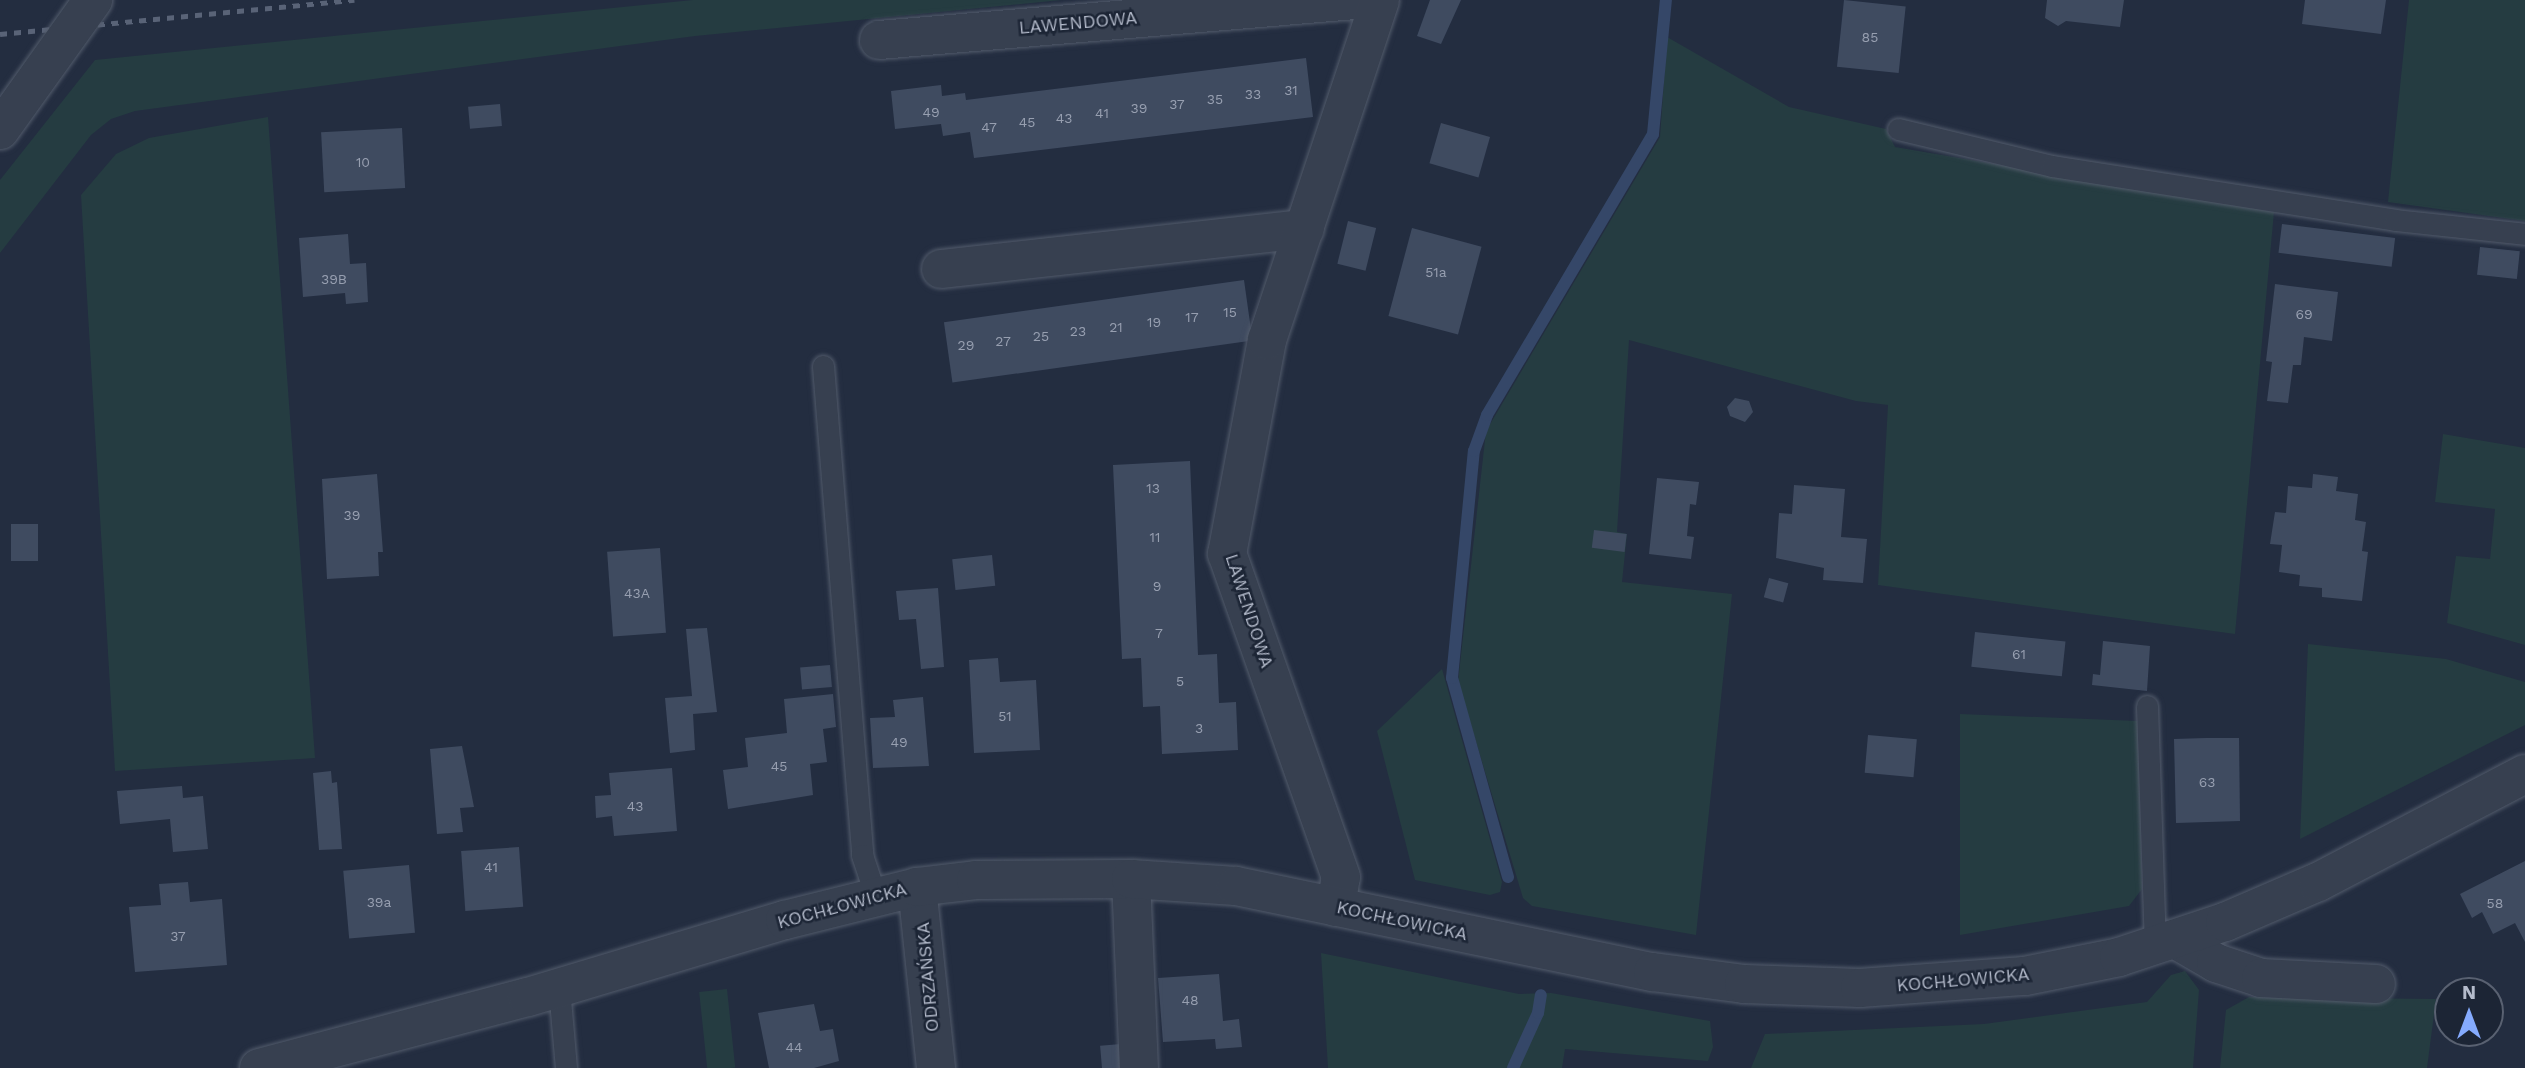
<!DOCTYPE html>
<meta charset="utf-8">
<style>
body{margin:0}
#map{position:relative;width:2525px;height:1068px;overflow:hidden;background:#232d40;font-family:"Work Sans",sans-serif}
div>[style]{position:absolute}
.green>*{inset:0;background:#253c41;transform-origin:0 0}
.stream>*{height:12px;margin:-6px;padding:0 6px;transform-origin:6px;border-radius:6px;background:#354768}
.building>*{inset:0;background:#3f4b60;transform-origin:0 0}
.roads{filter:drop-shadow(0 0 2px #525b6b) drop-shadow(0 0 2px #525b6b)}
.service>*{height:21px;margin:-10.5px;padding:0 10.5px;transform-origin:10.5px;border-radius:10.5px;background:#374050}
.minor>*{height:38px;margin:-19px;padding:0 19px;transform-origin:19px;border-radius:19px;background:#374050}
.tertiary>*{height:38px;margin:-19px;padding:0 19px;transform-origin:19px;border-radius:19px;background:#374050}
.rail>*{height:5px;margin-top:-2.5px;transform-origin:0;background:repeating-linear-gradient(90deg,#596377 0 7px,transparent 0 14px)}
.bridges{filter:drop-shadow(0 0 2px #525b6b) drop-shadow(0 0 2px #525b6b)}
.minor-bridge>*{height:38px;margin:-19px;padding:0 19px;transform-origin:19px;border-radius:19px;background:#374050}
span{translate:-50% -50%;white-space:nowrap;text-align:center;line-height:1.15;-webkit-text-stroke:5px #1c2535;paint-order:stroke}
.number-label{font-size:14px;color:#979fb0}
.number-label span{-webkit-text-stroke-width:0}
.street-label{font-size:18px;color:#b4bbcb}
.north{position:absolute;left:2434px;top:977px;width:70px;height:70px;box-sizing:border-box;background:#1c2535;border:2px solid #596171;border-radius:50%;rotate:0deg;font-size:19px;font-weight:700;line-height:28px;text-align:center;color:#b4bbcb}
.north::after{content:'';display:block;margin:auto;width:24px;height:32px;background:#85abfe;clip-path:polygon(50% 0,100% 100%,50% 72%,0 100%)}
</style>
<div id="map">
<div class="green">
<i style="clip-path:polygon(693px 0,1061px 0,695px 36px,135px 111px,111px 119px,91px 135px,0 253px,0 180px,95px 60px)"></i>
<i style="clip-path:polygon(2409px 0,2525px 0,2525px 221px,2388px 202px)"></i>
<i style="clip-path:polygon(1667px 37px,1789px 107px,1886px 129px,1895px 147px,2274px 212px,2235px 634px,1878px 585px,1888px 405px,1856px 401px,1629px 340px,1617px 532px,1627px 534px,1622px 582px,1732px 594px,1696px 935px,1532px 906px,1523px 898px,1458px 682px,1486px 431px,1660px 137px)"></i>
<i style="clip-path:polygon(268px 117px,315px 758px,115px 771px,81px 195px,116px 154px,149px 138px)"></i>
<i style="clip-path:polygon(2443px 434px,2525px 448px,2525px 645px,2447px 623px,2456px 556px,2490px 559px,2495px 509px,2435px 502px)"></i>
<i style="clip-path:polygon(2308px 644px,2446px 659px,2525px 682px,2525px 725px,2300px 839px)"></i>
<i style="clip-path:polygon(1442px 669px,1502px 882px,1500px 892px,1490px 895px,1415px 880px,1377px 731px)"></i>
<i style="clip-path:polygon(1960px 714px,2138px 721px,2142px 889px,2129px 906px,1960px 935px)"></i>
<i style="clip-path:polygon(1321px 953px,1519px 994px,1551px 993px,1710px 1021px,1713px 1047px,1708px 1061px,1565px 1049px,1562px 1068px,1328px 1068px)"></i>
<i style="clip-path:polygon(2185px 971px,2199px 990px,2193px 1068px,1751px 1068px,1765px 1034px,1984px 1024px,2147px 1002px,2171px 975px)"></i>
<i style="left:727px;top:989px;width:79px;height:28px;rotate:84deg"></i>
<i style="clip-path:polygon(2249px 997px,2436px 999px,2427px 1068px,2220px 1068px,2226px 1010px)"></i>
</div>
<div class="stream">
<i style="left:1508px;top:877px;width:207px;rotate:-105.7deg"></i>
<i style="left:1452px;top:678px;width:228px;rotate:-84.5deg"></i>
<i style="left:1474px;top:451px;width:38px;rotate:-70deg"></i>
<i style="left:1487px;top:415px;width:326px;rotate:-59.4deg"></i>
<i style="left:1653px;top:134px;width:135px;rotate:-84.5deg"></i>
<i style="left:1513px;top:1068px;width:60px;rotate:-65.6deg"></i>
<i style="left:1538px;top:1013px;width:18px;rotate:-81deg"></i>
</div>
<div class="building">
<i style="clip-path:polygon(1430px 0,1461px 0,1441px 44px,1417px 36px)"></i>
<i style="left:1844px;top:0;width:62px;height:67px;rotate:6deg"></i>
<i style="clip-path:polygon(2047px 0,2124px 0,2120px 27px,2066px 21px,2058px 26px,2045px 18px)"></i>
<i style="clip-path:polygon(2305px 0,2386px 0,2381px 34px,2302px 24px)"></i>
<i style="clip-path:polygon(1306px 58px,1313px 117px,974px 158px,970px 132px,943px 136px,941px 124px,895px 129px,891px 91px,941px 85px,942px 96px,965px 93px,966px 100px)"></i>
<i style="left:500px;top:104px;width:22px;height:32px;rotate:85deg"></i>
<i style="left:1441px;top:123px;width:51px;height:42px;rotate:16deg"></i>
<i style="left:402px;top:128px;width:60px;height:81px;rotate:87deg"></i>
<i style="left:1348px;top:221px;width:29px;height:44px;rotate:14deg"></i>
<i style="left:2282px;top:224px;width:114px;height:29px;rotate:7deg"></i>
<i style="left:1412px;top:228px;width:72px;height:91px;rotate:15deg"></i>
<i style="clip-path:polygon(348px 234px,350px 264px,366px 263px,368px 302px,346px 304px,345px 293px,303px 297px,299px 238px)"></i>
<i style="left:2480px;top:247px;width:40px;height:28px;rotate:6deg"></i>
<i style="left:1244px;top:280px;width:61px;height:303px;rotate:82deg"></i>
<i style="clip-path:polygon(2275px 284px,2338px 292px,2332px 341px,2304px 337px,2301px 365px,2293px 365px,2288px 403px,2267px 401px,2272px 362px,2266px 361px)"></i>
<i style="clip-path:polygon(1735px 398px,1749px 401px,1753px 412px,1745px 422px,1730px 416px,1727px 407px)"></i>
<i style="clip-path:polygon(1190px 461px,1198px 655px,1217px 654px,1219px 703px,1236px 702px,1238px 750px,1162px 754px,1160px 706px,1143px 707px,1141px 658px,1122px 659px,1113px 465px)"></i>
<i style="clip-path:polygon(377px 474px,383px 552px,378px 552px,379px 576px,327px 579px,322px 479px)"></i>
<i style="clip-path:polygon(2313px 474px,2338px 477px,2336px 491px,2358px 494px,2355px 520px,2366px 522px,2362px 551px,2368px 552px,2362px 601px,2322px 597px,2322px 588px,2299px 586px,2300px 575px,2279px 572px,2282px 545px,2270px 544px,2275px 512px,2286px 513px,2288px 486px,2312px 488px)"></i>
<i style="clip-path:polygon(1657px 478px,1699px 482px,1696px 505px,1690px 504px,1687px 536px,1694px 537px,1691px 559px,1649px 554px)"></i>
<i style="clip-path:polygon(1794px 485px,1845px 489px,1841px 537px,1867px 539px,1863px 583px,1823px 580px,1824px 568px,1776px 558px,1779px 513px,1792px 514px)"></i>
<i style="left:11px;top:524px;width:27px;height:37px"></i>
<i style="left:1594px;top:530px;width:33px;height:18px;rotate:7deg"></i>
<i style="left:660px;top:548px;width:85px;height:53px;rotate:86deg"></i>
<i style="left:992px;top:555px;width:31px;height:40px;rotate:84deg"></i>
<i style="left:1769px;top:578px;width:20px;height:20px;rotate:15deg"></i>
<i style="clip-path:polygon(938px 588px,944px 667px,921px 669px,916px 619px,899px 620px,896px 591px)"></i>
<i style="clip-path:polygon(707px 628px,717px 712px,693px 714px,695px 750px,670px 753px,665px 698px,692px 696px,686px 629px)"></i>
<i style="left:1975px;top:632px;width:91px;height:35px;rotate:6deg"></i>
<i style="clip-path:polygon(2103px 641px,2150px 646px,2147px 691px,2092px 685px,2093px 674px,2100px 675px)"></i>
<i style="clip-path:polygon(998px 658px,1000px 682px,1036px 680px,1040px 750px,974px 753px,969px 660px)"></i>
<i style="left:830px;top:665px;width:22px;height:30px;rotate:85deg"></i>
<i style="clip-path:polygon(833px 694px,836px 727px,823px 729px,827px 762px,810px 764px,813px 795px,728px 809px,723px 770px,748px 767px,745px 738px,787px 733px,784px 699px)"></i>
<i style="clip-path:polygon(923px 697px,929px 766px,873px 768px,870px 718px,895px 717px,893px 700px)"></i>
<i style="left:1868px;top:735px;width:49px;height:38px;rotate:5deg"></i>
<i style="clip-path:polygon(2206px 738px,2239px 738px,2240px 821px,2176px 823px,2174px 739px)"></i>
<i style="clip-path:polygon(462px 746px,474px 807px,460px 808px,463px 832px,437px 834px,430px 749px)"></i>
<i style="clip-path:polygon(672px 768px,677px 831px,614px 836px,612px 816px,596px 818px,595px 796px,611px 795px,609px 773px)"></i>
<i style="clip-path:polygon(331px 771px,332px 783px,337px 782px,342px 849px,319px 850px,313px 773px)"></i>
<i style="clip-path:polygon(182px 786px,183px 798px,203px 796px,208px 849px,173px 852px,170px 819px,120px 824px,117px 791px)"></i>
<i style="left:519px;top:847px;width:60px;height:58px;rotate:86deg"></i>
<i style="clip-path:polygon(2525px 861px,2525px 942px,2515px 923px,2493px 934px,2482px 912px,2472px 918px,2460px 894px)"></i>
<i style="left:409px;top:865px;width:68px;height:66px;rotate:85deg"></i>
<i style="clip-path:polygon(188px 882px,190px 902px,222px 899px,227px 965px,135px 972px,129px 907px,161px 905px,159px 884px)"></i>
<i style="clip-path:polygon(1219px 974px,1223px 1021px,1239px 1019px,1242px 1047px,1216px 1049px,1215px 1039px,1163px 1042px,1158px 978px)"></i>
<i style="clip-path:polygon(814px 1004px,820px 1031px,833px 1029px,839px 1061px,814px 1068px,769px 1068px,758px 1013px)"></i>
<i style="left:1121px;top:1044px;width:24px;height:21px;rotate:85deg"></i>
</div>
<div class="roads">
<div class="service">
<i style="left:1898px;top:129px;width:158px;rotate:13.5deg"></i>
<i style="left:2052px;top:166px;width:347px;rotate:8.9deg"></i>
<i style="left:2395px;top:220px;width:131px;rotate:6.1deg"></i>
<i style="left:823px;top:366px;width:491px;rotate:85.4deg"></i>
<i style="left:862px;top:855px;width:44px;rotate:71.6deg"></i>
<i style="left:2147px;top:706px;width:239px;rotate:88.1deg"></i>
<i style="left:559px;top:988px;width:80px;rotate:85deg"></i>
</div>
<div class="minor">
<i style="left:879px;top:40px;width:483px;rotate:-4.8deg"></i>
<i style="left:941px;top:269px;width:366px;rotate:-6.3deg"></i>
<i style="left:1131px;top:879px;width:189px;rotate:87.6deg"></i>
<i style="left:917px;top:887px;width:182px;rotate:84deg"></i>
<i style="left:1336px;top:907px;width:30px;rotate:-81deg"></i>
<i style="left:1341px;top:877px;width:343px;rotate:-109.4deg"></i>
<i style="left:1227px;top:554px;width:218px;rotate:-79.4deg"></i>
<i style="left:1267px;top:340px;width:358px;rotate:-71.6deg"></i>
<i style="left:2175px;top:939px;width:48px;rotate:30.3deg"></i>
<i style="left:2216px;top:963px;width:47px;rotate:18.4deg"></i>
<i style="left:2261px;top:978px;width:115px;rotate:3deg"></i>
</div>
<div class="tertiary">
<i style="left:259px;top:1068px;width:278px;rotate:-14.8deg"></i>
<i style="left:528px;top:997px;width:268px;rotate:-16.7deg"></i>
<i style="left:785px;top:920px;width:136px;rotate:-14deg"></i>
<i style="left:917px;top:887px;width:59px;rotate:-6.8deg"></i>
<i style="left:976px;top:880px;width:155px;rotate:-0.4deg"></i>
<i style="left:1131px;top:879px;width:105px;rotate:3.8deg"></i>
<i style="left:1236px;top:886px;width:426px;rotate:11.7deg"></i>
<i style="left:1653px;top:972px;width:92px;rotate:7.5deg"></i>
<i style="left:1744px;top:984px;width:116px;rotate:2deg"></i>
<i style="left:1860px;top:988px;width:165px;rotate:-4.2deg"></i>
<i style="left:2025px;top:976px;width:96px;rotate:-11.4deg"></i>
<i style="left:2119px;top:957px;width:112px;rotate:-18.3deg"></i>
<i style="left:2225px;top:922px;width:101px;rotate:-23.3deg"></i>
<i style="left:2318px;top:882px;width:233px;rotate:-27.6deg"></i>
</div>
</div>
<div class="rail">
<i style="left:0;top:34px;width:356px;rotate:-5.5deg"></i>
</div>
<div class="bridges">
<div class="minor-bridge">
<i style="left:0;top:130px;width:160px;rotate:-54.4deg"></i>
</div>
</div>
<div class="number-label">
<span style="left:1870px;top:37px">85</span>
<span style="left:1291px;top:90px">31</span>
<span style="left:1253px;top:94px">33</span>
<span style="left:1215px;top:99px">35</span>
<span style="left:1177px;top:104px">37</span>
<span style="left:1139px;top:108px">39</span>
<span style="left:931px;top:112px">49</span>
<span style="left:1102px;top:113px">41</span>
<span style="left:1064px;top:118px">43</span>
<span style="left:1027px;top:122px">45</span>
<span style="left:989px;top:127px">47</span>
<span style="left:363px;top:162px">10</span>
<span style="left:1436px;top:272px">51a</span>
<span style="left:334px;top:279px">39B</span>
<span style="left:1230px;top:312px">15</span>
<span style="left:2304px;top:314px">69</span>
<span style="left:1192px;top:317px">17</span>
<span style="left:1154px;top:322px">19</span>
<span style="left:1116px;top:327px">21</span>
<span style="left:1078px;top:331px">23</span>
<span style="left:1041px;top:336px">25</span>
<span style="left:1003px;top:341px">27</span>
<span style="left:966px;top:345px">29</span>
<span style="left:1153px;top:488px">13</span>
<span style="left:352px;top:515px">39</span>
<span style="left:1155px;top:537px">11</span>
<span style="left:1157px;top:586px">9</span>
<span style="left:637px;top:593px">43A</span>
<span style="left:1159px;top:633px">7</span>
<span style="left:2019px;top:654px">61</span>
<span style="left:1180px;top:681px">5</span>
<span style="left:1005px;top:716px">51</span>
<span style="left:1199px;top:728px">3</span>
<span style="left:899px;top:742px">49</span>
<span style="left:779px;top:766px">45</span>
<span style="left:2207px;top:782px">63</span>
<span style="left:635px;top:806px">43</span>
<span style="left:491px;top:867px">41</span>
<span style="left:379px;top:902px">39a</span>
<span style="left:2495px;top:903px">58</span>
<span style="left:178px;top:936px">37</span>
<span style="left:1190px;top:1000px">48</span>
<span style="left:794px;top:1047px">44</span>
</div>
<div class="street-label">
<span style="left:1078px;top:23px;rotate:-5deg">LAWENDOWA</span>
<span style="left:1249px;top:611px;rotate:72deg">LAWENDOWA</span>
<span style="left:842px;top:906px;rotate:-15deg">KOCHŁOWICKA</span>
<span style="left:1402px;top:921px;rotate:12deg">KOCHŁOWICKA</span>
<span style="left:928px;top:977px;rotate:-95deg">ODRZAŃSKA</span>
<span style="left:1963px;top:980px;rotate:-5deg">KOCHŁOWICKA</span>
</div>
<div class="north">N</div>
</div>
